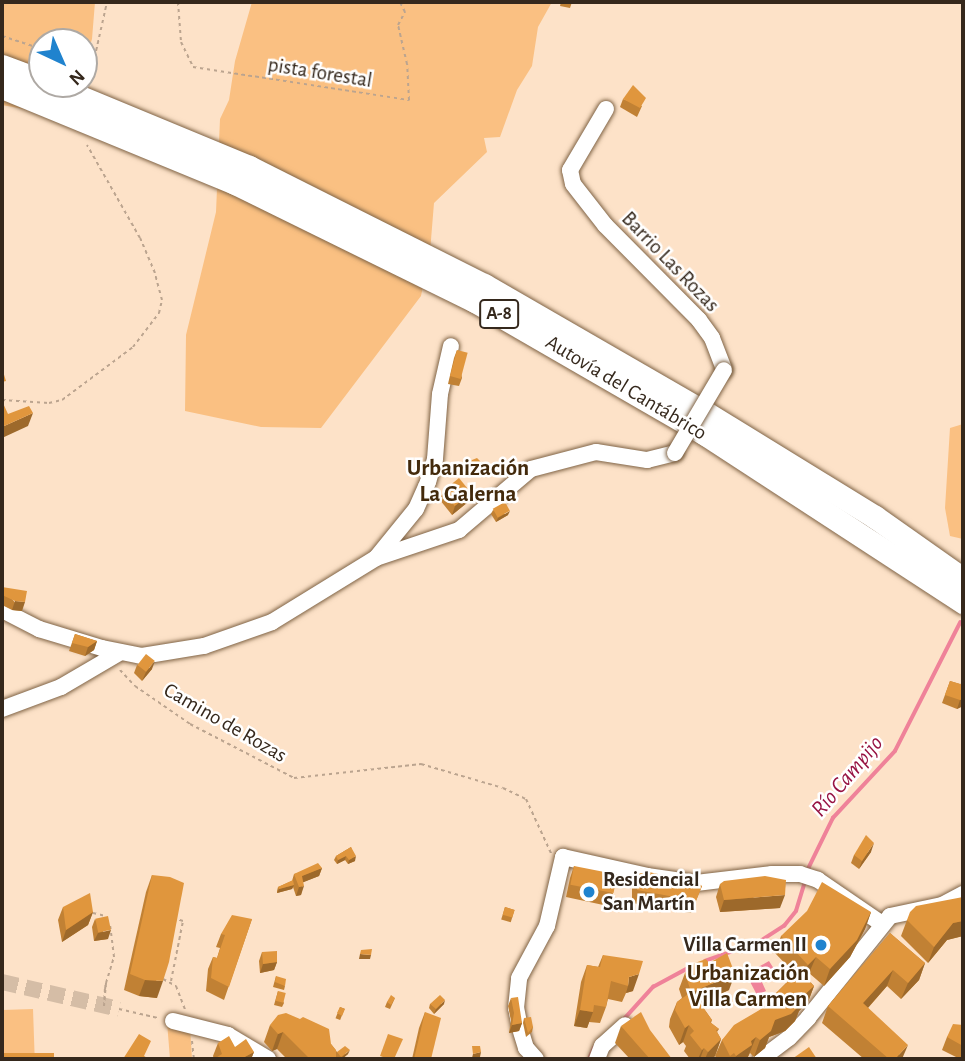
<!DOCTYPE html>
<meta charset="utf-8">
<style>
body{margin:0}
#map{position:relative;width:965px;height:1061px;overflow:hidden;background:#fde2c8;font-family:"Alegreya Sans",sans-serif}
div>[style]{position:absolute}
.green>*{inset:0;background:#fac082;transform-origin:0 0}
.water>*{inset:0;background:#ef8299}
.stream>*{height:3.5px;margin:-1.75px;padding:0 1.75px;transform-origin:1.75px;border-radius:1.75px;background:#ef8299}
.minor-tunnel>*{height:16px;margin-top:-8px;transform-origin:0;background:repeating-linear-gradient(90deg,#d5bda6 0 16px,transparent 0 24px)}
.path>*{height:2px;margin-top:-1px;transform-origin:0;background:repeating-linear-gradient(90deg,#bba48f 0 3.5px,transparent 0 7px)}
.roads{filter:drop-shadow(0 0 2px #7f6345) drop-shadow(0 0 2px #7f6345)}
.minor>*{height:16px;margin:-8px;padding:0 8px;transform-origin:8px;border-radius:8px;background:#fff}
.highway>*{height:23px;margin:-11.5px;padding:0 11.5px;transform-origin:11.5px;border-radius:11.5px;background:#fff}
.bridges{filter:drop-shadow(0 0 2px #7f6345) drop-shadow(0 0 2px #7f6345)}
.minor-bridge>*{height:16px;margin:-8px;padding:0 8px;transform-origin:8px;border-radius:8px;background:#fff}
.wall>*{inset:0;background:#c18134;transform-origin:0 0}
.shaded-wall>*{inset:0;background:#9d692b}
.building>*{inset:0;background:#e0963d;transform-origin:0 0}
.dots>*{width:19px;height:19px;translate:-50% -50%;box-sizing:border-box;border:4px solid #fff;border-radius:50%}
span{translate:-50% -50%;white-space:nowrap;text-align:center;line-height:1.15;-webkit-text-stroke:5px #fff;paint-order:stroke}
.shield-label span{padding:2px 5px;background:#fff;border:2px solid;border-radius:5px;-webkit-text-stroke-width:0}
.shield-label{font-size:19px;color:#35281c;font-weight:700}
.street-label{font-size:21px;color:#35281c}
.poi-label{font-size:21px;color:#35281c;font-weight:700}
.left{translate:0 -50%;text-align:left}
.right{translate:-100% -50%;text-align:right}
.neighbourhood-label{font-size:23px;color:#432a0c;font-weight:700}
.water-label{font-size:23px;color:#971343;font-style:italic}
.frame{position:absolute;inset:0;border:4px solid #35281c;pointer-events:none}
.north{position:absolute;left:28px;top:28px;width:70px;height:70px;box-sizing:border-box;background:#fff;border:2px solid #aea9a4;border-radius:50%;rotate:136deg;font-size:19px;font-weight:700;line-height:28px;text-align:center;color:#35281c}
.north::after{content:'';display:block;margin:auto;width:24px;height:32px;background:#2083ce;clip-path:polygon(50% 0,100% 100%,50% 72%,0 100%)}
</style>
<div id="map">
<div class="green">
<i style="clip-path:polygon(2px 2px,95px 2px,92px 39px,84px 64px,84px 42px,42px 42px,42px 84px,80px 84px,72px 118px,2px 105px)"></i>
<i style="clip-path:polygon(252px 2px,552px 2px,538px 27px,532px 66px,517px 90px,500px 137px,484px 138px,487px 152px,434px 203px,430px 252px,421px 296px,321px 428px,261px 427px,185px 411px,186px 335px,216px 212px,220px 119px,229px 100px,235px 61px)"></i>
<i style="clip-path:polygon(963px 424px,963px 539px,950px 536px,945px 508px,950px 428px)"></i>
<i style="left:33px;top:1009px;width:46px;height:31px;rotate:88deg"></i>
<i style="clip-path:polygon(167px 1022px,190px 1027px,192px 1059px,170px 1059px)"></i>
</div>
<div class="water">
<i style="clip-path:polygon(769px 961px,776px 972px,761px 980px,766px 991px,757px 995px,746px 974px)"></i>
</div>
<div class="stream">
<i style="left:807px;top:871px;width:59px;rotate:-63.9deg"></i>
<i style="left:833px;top:818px;width:91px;rotate:-47.2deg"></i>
<i style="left:895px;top:751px;width:144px;rotate:-63.1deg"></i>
<i style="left:705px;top:961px;width:57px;rotate:-19.4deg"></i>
<i style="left:759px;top:942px;width:30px;rotate:-33deg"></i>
<i style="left:784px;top:926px;width:19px;rotate:-51deg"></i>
<i style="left:796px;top:911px;width:30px;rotate:-73deg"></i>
<i style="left:625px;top:1018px;width:42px;rotate:-47.9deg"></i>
<i style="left:653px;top:987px;width:44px;rotate:-28.3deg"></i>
<i style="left:589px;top:1059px;width:12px;rotate:-66deg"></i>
</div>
<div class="minor-tunnel">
<i style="left:2px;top:982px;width:120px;rotate:13deg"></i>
</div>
<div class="path">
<i style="left:178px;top:2px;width:40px;rotate:85.7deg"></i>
<i style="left:181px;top:42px;width:28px;rotate:64deg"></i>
<i style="left:193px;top:67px;width:219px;rotate:8.7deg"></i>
<i style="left:409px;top:100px;width:36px;rotate:-93deg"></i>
<i style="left:407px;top:64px;width:40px;rotate:-103deg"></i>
<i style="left:398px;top:25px;width:15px;rotate:-62deg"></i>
<i style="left:405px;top:12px;width:11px;rotate:-117deg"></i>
<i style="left:2px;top:36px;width:42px;rotate:18deg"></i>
<i style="left:84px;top:62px;width:8px;rotate:14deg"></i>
<i style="left:90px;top:78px;width:78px;rotate:-77.4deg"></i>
<i style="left:2px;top:400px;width:47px;rotate:3.7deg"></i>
<i style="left:49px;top:403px;width:13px;rotate:-13deg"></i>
<i style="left:62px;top:400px;width:89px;rotate:-36.7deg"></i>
<i style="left:133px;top:347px;width:43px;rotate:-52.6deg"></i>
<i style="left:159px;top:313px;width:13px;rotate:-77deg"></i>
<i style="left:162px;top:300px;width:28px;rotate:-105deg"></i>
<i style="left:155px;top:273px;width:38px;rotate:-113deg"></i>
<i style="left:140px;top:238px;width:107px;rotate:-119.7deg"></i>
<i style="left:120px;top:670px;width:22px;rotate:47deg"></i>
<i style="left:135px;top:686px;width:67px;rotate:34.6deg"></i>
<i style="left:190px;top:724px;width:117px;rotate:27.4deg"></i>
<i style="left:294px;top:778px;width:128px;rotate:-6.3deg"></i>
<i style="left:421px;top:764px;width:85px;rotate:16.3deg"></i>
<i style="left:503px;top:788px;width:25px;rotate:26deg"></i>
<i style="left:526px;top:799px;width:60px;rotate:65.2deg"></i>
<i style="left:93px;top:913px;width:13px;rotate:13deg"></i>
<i style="left:163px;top:979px;width:15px;rotate:28deg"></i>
<i style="left:176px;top:986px;width:25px;rotate:69deg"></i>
<i style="left:171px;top:981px;width:61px;rotate:-78.7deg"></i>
<i style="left:183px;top:921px;width:6px;rotate:-162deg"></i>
<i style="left:106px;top:983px;width:23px;rotate:95deg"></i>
<i style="left:104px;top:1006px;width:17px;rotate:-87deg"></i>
<i style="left:105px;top:989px;width:6px;rotate:-81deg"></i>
<i style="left:106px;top:983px;width:27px;rotate:-73deg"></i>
<i style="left:114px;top:957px;width:33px;rotate:-97deg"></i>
<i style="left:119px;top:1009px;width:40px;rotate:13deg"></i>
<i style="left:192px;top:1041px;width:18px;rotate:84deg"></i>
</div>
<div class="roads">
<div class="minor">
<i style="left:606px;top:109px;width:71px;rotate:120.5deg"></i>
<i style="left:570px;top:170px;width:14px;rotate:78deg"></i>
<i style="left:573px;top:184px;width:52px;rotate:52deg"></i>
<i style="left:605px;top:225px;width:134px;rotate:45.3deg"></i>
<i style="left:699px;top:320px;width:22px;rotate:54deg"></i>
<i style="left:712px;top:338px;width:34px;rotate:69deg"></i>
<i style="left:376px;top:558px;width:63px;rotate:-50.8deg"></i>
<i style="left:416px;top:509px;width:30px;rotate:-66deg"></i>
<i style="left:428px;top:482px;width:24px;rotate:-73deg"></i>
<i style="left:435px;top:459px;width:65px;rotate:-85.6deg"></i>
<i style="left:440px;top:394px;width:49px;rotate:-77.1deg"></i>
<i style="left:2px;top:610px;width:42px;rotate:27.2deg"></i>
<i style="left:39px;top:629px;width:66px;rotate:16.8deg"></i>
<i style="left:102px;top:648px;width:41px;rotate:11.3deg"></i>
<i style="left:142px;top:656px;width:63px;rotate:-9.2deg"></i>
<i style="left:204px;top:646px;width:72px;rotate:-19.4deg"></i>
<i style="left:272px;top:622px;width:122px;rotate:-31.6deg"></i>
<i style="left:376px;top:558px;width:88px;rotate:-18.6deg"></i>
<i style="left:459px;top:530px;width:94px;rotate:-40.3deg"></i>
<i style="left:531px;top:469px;width:67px;rotate:-14.7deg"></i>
<i style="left:596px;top:452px;width:52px;rotate:8.9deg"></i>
<i style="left:647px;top:460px;width:29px;rotate:-14deg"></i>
<i style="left:2px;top:709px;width:63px;rotate:-20.4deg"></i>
<i style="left:61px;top:687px;width:69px;rotate:-30.3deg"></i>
<i style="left:173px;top:1021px;width:57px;rotate:14.3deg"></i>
<i style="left:228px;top:1035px;width:47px;rotate:31deg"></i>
<i style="left:536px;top:1059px;width:15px;rotate:-132deg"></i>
<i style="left:526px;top:1048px;width:21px;rotate:-107deg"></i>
<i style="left:520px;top:1028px;width:20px;rotate:-101deg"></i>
<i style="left:516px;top:1008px;width:30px;rotate:-84deg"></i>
<i style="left:519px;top:978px;width:59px;rotate:-61.7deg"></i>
<i style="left:547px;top:926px;width:71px;rotate:-76.9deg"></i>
<i style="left:563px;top:857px;width:86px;rotate:12.7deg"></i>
<i style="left:647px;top:876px;width:49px;rotate:8.1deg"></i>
<i style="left:696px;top:883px;width:77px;rotate:-6.8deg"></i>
<i style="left:772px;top:874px;width:28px"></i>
<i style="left:800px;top:874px;width:19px;rotate:18deg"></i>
<i style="left:818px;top:880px;width:78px;rotate:34.5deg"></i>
<i style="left:597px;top:1059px;width:14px;rotate:-69deg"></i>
<i style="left:602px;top:1046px;width:31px;rotate:-42deg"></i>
<i style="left:761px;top:1059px;width:35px;rotate:-37deg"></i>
<i style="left:789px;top:1038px;width:28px;rotate:-46deg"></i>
<i style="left:808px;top:1018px;width:131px;rotate:-51.2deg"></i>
<i style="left:890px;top:916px;width:53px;rotate:-11.9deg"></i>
<i style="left:942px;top:905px;width:24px;rotate:-28deg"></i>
</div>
<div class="highway">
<i style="left:2px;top:66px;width:43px;rotate:20.6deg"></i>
<i style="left:49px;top:84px;width:217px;rotate:22.5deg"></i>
<i style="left:249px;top:167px;width:263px;rotate:26.7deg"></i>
<i style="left:484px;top:285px;width:256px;rotate:30deg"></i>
<i style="left:706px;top:413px;width:198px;rotate:31.6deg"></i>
<i style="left:875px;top:517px;width:108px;rotate:35.2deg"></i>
<i style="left:2px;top:87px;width:252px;rotate:22.4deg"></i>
<i style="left:235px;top:183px;width:267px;rotate:26.2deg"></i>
<i style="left:475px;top:301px;width:266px;rotate:30deg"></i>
<i style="left:705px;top:434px;width:308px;rotate:33.1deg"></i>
</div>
</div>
<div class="bridges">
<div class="minor-bridge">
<i style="left:675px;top:453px;width:96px;rotate:-59.4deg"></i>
</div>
</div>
<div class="wall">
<i style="clip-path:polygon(561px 2px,572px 2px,570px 8px,560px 6px)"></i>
<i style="clip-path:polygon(623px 99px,642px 106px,637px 117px,620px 107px)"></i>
<i style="clip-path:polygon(457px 350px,462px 378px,459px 386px,448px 384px,454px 358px)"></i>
<i style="clip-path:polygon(472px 460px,483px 464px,479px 472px,470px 469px)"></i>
<i style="clip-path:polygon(443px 492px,471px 493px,468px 502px,452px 515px,440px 500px)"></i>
<i style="clip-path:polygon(493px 510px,508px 515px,496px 522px,491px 514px)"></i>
<i style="clip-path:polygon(2px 587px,22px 611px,12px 610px,2px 605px)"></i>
<i style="clip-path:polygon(75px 634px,97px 641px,94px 650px,85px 656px,69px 651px)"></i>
<i style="clip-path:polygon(137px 665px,152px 669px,142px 681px,134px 673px)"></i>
<i style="clip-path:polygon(950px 681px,960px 684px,963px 706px,957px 709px,942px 703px)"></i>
<i style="clip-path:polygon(351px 847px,355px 861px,348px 864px,345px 860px,337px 864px,334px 860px,336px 856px)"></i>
<i style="clip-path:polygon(871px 852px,859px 869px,851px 863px,854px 855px)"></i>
<i style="clip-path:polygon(574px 866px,613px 893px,608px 906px,566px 897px,570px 878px)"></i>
<i style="clip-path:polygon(322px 868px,319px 876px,303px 882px,301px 895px,296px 896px,293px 887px,292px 889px,277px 893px,277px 891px,278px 887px,292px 881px,294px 874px)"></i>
<i style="clip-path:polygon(636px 874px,702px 886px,691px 913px,632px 903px,632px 887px)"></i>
<i style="clip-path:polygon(152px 875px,157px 998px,139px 996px,124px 990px,146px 892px)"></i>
<i style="clip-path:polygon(720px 884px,780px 908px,720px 912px,716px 897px)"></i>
<i style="clip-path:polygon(963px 897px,963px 936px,947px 940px,928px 963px,901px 936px,907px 920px)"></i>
<i style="clip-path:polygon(63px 907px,93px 912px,88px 925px,62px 942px,58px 920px)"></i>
<i style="left:505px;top:907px;width:10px;height:13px;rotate:17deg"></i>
<i style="clip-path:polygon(871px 912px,865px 929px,850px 957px,824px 986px,809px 973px,806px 977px,814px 986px,808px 1002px,799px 1011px,795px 1021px,785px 1031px,769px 1037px,765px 1048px,754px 1057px,750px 1053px,747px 1059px,717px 1059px,715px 1056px,722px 1040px,764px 1007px,766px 1003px,795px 974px,775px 953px,781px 936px)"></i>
<i style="clip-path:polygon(95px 919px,108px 939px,94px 941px,92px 927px)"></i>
<i style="clip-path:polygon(252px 919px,224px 1000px,206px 991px,208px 969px,213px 957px,217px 958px,220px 948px,216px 947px,221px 934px)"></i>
<i style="clip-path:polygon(890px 933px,925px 963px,919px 980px,901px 999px,887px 986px,868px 1008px,902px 1059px,864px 1059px,822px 1023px,828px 1006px)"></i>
<i style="clip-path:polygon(262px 952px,277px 962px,274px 970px,260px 973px,259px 961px)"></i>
<i style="clip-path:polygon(603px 955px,633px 991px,626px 993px,622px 1002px,608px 999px,606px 1007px,600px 1023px,589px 1022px,587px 1028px,574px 1026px,581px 982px,587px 965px,598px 967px)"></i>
<i style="clip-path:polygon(685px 973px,729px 990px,700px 1003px,712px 1020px,711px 1023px,719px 1029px,717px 1032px,721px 1039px,715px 1056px,712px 1059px,690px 1059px,684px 1051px,686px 1046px,683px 1042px,679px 1045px,669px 1027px,670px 1019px,677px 1002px,682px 998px,679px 989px)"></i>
<i style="clip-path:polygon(276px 976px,285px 986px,284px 990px,273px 987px)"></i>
<i style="clip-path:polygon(278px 991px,284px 1003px,282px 1007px,274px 1005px)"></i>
<i style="clip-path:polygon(395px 998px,390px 1009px,385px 1007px,387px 1002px)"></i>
<i style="clip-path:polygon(511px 998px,522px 1023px,519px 1031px,509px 1033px,511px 1021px,508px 1006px)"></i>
<i style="clip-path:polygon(430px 1004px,444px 1004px,434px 1014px,429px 1008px)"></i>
<i style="left:340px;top:1007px;width:5px;height:12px;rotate:22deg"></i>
<i style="clip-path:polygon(425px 1012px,431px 1059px,412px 1059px,419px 1028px)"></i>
<i style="clip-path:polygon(524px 1018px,533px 1027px,532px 1032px,526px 1037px,523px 1023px)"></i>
<i style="clip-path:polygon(270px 1025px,331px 1044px,337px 1052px,348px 1054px,342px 1059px,338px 1059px,336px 1057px,336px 1059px,287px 1059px,277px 1049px,272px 1051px,264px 1042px)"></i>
<i style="clip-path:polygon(963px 1025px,963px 1059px,960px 1059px,942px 1050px,947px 1037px)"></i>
<i style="clip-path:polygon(621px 1026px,672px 1059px,630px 1059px,615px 1043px)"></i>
<i style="clip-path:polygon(218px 1043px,254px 1052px,251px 1059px,214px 1059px,213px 1056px)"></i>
</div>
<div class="shaded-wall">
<i style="clip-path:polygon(33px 413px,28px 426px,2px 438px,2px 427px)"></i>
<i style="clip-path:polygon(471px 493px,468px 502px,452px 515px,455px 506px)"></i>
<i style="clip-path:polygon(510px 511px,508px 515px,496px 522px,498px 518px)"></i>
<i style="clip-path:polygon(15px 601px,25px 602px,22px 611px,12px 610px)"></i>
<i style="clip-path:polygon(97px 641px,94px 650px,85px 656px,88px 647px)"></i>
<i style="clip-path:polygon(155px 661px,152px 669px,142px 681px,146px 672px)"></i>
<i style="clip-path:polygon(963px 699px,963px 706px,957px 709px,960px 700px)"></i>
<i style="clip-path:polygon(874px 843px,871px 852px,859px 869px,862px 861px)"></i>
<i style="clip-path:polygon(346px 856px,345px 860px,337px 864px,338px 860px)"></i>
<i style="clip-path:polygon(356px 856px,355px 861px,348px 864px,349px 860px)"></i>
<i style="clip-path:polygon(322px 868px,319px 876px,299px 884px,302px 876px)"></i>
<i style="clip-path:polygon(294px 885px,292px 889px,277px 893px,279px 889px)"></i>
<i style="clip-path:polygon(304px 886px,301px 895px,296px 896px,299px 887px)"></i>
<i style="clip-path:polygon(785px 895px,780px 908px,720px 912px,724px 900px)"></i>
<i style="clip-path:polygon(93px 912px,88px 925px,62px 942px,66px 930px)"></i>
<i style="clip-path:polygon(871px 912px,865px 929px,850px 957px,824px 986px,830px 969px)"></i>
<i style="clip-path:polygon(963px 921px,963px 936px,947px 940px,928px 963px,934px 947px,953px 923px)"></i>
<i style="clip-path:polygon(111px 930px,108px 939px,94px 941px,98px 933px)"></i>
<i style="clip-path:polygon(360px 954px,371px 955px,370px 959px,359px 959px)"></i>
<i style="clip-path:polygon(816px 957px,809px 973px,802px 982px,808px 965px)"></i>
<i style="clip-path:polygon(277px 962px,274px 970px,260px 973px,263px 964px)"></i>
<i style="clip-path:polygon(925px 963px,919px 980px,901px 999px,908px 983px)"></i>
<i style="clip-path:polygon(893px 970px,887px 986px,857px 1020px,863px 1003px)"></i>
<i style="clip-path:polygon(639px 974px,633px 991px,626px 993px,628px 986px,629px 977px)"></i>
<i style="clip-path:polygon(735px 974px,729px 990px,686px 1009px,692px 992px)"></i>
<i style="clip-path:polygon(145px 980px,163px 981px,157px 998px,139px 996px)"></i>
<i style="clip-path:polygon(814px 986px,808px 1002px,799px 1011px,795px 1021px,785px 1031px,769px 1037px,765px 1048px,754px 1057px,760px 1040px,775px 1020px)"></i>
<i style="clip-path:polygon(445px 1000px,444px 1004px,434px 1014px,436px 1009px)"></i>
<i style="clip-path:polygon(580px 1010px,593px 1012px,587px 1028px,574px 1026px)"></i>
<i style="clip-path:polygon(522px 1023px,519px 1031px,509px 1033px,512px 1025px)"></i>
<i style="clip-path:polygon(689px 1025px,683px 1042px,679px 1045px,685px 1028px)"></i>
<i style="clip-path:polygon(283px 1032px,277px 1049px,272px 1051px,278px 1034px)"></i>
<i style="clip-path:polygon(756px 1037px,747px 1059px,735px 1059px,736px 1056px,751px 1041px)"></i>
<i style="clip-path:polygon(721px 1039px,715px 1056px,712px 1059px,705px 1059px,708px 1052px)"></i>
<i style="clip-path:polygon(908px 1045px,902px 1059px,895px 1059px)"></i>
<i style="clip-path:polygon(704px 1048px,700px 1059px,698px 1059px,702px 1050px)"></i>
<i style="clip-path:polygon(350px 1050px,348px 1054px,342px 1059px,340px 1059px)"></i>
<i style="clip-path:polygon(254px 1052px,251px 1059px,241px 1059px)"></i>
<i style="clip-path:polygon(481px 1052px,480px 1057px,472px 1058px,473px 1054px)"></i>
</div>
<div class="building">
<i style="clip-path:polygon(633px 85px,646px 98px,640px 108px,623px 99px)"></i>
<i style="left:457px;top:350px;width:11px;height:27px;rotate:15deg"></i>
<i style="clip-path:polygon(2px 368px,6px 381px,2px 382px)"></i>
<i style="clip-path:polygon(2px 401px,8px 414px,29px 406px,33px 413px,2px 427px)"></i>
<i style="clip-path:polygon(477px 458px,483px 464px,480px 468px,471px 465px,472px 460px)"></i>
<i style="left:459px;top:478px;width:19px;height:21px;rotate:51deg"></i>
<i style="left:505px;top:502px;width:10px;height:14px;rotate:61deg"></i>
<i style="clip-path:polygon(2px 587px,27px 591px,25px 602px,15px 601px,2px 595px)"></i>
<i style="clip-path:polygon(75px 634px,97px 641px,88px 647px,72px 643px)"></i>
<i style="left:146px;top:654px;width:11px;height:14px;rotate:38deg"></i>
<i style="clip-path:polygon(950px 681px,960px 684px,963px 683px,963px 699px,960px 700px,945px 695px)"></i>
<i style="clip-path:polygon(866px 835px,874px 843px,862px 861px,854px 855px)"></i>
<i style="clip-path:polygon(351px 847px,356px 856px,349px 860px,346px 856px,338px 860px,336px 856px)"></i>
<i style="clip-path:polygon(318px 863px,322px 868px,302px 876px,304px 886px,299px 887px,294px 874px)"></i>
<i style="left:574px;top:866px;width:44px;height:19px;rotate:11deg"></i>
<i style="clip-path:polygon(649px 872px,698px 883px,702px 886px,696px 901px,637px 890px,636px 874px)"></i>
<i style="clip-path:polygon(152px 875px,170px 877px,184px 883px,169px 962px,163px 981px,145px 980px,130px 974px)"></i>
<i style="clip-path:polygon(765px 876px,786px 880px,785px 895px,724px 900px,720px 884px,724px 881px)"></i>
<i style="clip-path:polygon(293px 880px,294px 885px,279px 889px,278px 887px)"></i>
<i style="clip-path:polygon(822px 882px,871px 912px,857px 940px,830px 969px,816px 957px,808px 965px,781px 936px,807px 911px)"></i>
<i style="clip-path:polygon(90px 893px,93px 912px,66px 930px,63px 907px)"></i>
<i style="clip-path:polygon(963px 897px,963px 921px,953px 923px,934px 947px,907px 920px,910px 912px,916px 906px)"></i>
<i style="left:505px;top:907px;width:10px;height:8px;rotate:17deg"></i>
<i style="clip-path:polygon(232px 915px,252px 919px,229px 987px,211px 978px,213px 957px,217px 958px,225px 935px,221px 934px)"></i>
<i style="left:108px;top:916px;width:14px;height:13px;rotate:78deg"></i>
<i style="clip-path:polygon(890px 933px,925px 963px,908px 983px,893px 970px,863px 1003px,908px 1045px,895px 1059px,889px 1059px,828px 1006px)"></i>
<i style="clip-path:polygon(372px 949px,371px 955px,360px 954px,361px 950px)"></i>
<i style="clip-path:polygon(277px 951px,277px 962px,263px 964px,262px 952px)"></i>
<i style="clip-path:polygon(727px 953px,735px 974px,692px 992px,712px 1020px,710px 1022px,719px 1029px,716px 1030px,721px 1039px,708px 1052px,704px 1048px,702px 1050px,690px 1035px,694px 1031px,689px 1025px,685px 1028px,675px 1010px,677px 1002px,691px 992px,685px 973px,692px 964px,706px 959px,709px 963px)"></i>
<i style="clip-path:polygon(603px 955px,643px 961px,639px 974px,629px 977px,628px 986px,611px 981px,606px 1007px,594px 1005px,593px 1012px,580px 1010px,587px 965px,600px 967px)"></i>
<i style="clip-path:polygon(799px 971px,814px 986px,799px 1000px,801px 1004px,791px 1014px,775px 1020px,771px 1031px,760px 1040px,756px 1037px,751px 1041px,752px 1045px,736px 1056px,734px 1053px,730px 1056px,722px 1040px,734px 1025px,768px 1005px,766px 1003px)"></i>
<i style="clip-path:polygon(276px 976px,286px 979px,285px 986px,275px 982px)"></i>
<i style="left:278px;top:991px;width:8px;height:10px;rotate:14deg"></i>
<i style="clip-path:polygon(391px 995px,395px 998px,391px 1005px,387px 1002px)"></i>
<i style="clip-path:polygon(440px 995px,445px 1000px,436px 1009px,430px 1004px)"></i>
<i style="clip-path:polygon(518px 997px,522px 1023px,512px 1025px,514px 1013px,511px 998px)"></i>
<i style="clip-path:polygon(340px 1007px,345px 1009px,342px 1016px,337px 1013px)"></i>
<i style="clip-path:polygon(425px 1012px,441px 1018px,431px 1059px,414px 1059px)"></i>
<i style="clip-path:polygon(641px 1012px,650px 1030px,672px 1059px,650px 1059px,621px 1026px)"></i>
<i style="clip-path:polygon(286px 1013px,300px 1019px,303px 1017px,329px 1029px,331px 1044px,336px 1050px,336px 1059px,310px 1059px,283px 1032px,278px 1034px,270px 1025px,278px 1015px)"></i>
<i style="clip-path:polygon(531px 1017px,533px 1027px,528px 1033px,524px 1018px)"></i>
<i style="clip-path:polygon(953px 1024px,963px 1025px,963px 1046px,947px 1037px)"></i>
<i style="clip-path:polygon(139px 1034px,151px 1041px,144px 1056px,149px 1059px,123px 1059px)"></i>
<i style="clip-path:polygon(388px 1034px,403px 1039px,394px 1059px,389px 1059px,380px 1056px)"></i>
<i style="clip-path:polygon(229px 1036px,235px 1047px,246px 1039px,254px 1052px,241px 1059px,214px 1059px,222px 1054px,218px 1043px)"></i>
<i style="clip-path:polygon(345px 1046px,350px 1050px,341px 1057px,337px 1052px)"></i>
<i style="clip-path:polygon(472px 1046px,480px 1046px,481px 1052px,473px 1054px)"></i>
<i style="clip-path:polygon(809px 1047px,817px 1059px,792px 1059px)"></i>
<i style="clip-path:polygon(2px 1053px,54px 1053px,54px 1059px,2px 1058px)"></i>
</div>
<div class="dots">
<i style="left:589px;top:892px;background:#2083ce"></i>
<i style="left:821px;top:945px;background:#2083ce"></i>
</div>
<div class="shield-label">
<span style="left:499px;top:314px">A-8</span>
</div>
<div class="street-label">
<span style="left:320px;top:73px;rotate:9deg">pista forestal</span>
<span style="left:670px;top:262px;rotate:46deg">Barrio Las Rozas</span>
<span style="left:626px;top:388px;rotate:31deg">Autovía del Cantábrico</span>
<span style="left:225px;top:723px;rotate:30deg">Camino de Rozas</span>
</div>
<div class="poi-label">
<span class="left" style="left:603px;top:892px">Residencial<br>San Martín</span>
<span class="right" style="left:807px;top:945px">Villa Carmen II</span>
</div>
<div class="neighbourhood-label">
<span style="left:468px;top:482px">Urbanización<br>La Galerna</span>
<span style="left:748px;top:987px">Urbanización<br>Villa Carmen</span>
</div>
<div class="water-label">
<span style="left:848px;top:777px;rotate:-50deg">Río Campijo</span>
</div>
<div class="frame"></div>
<div class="north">N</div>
</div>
